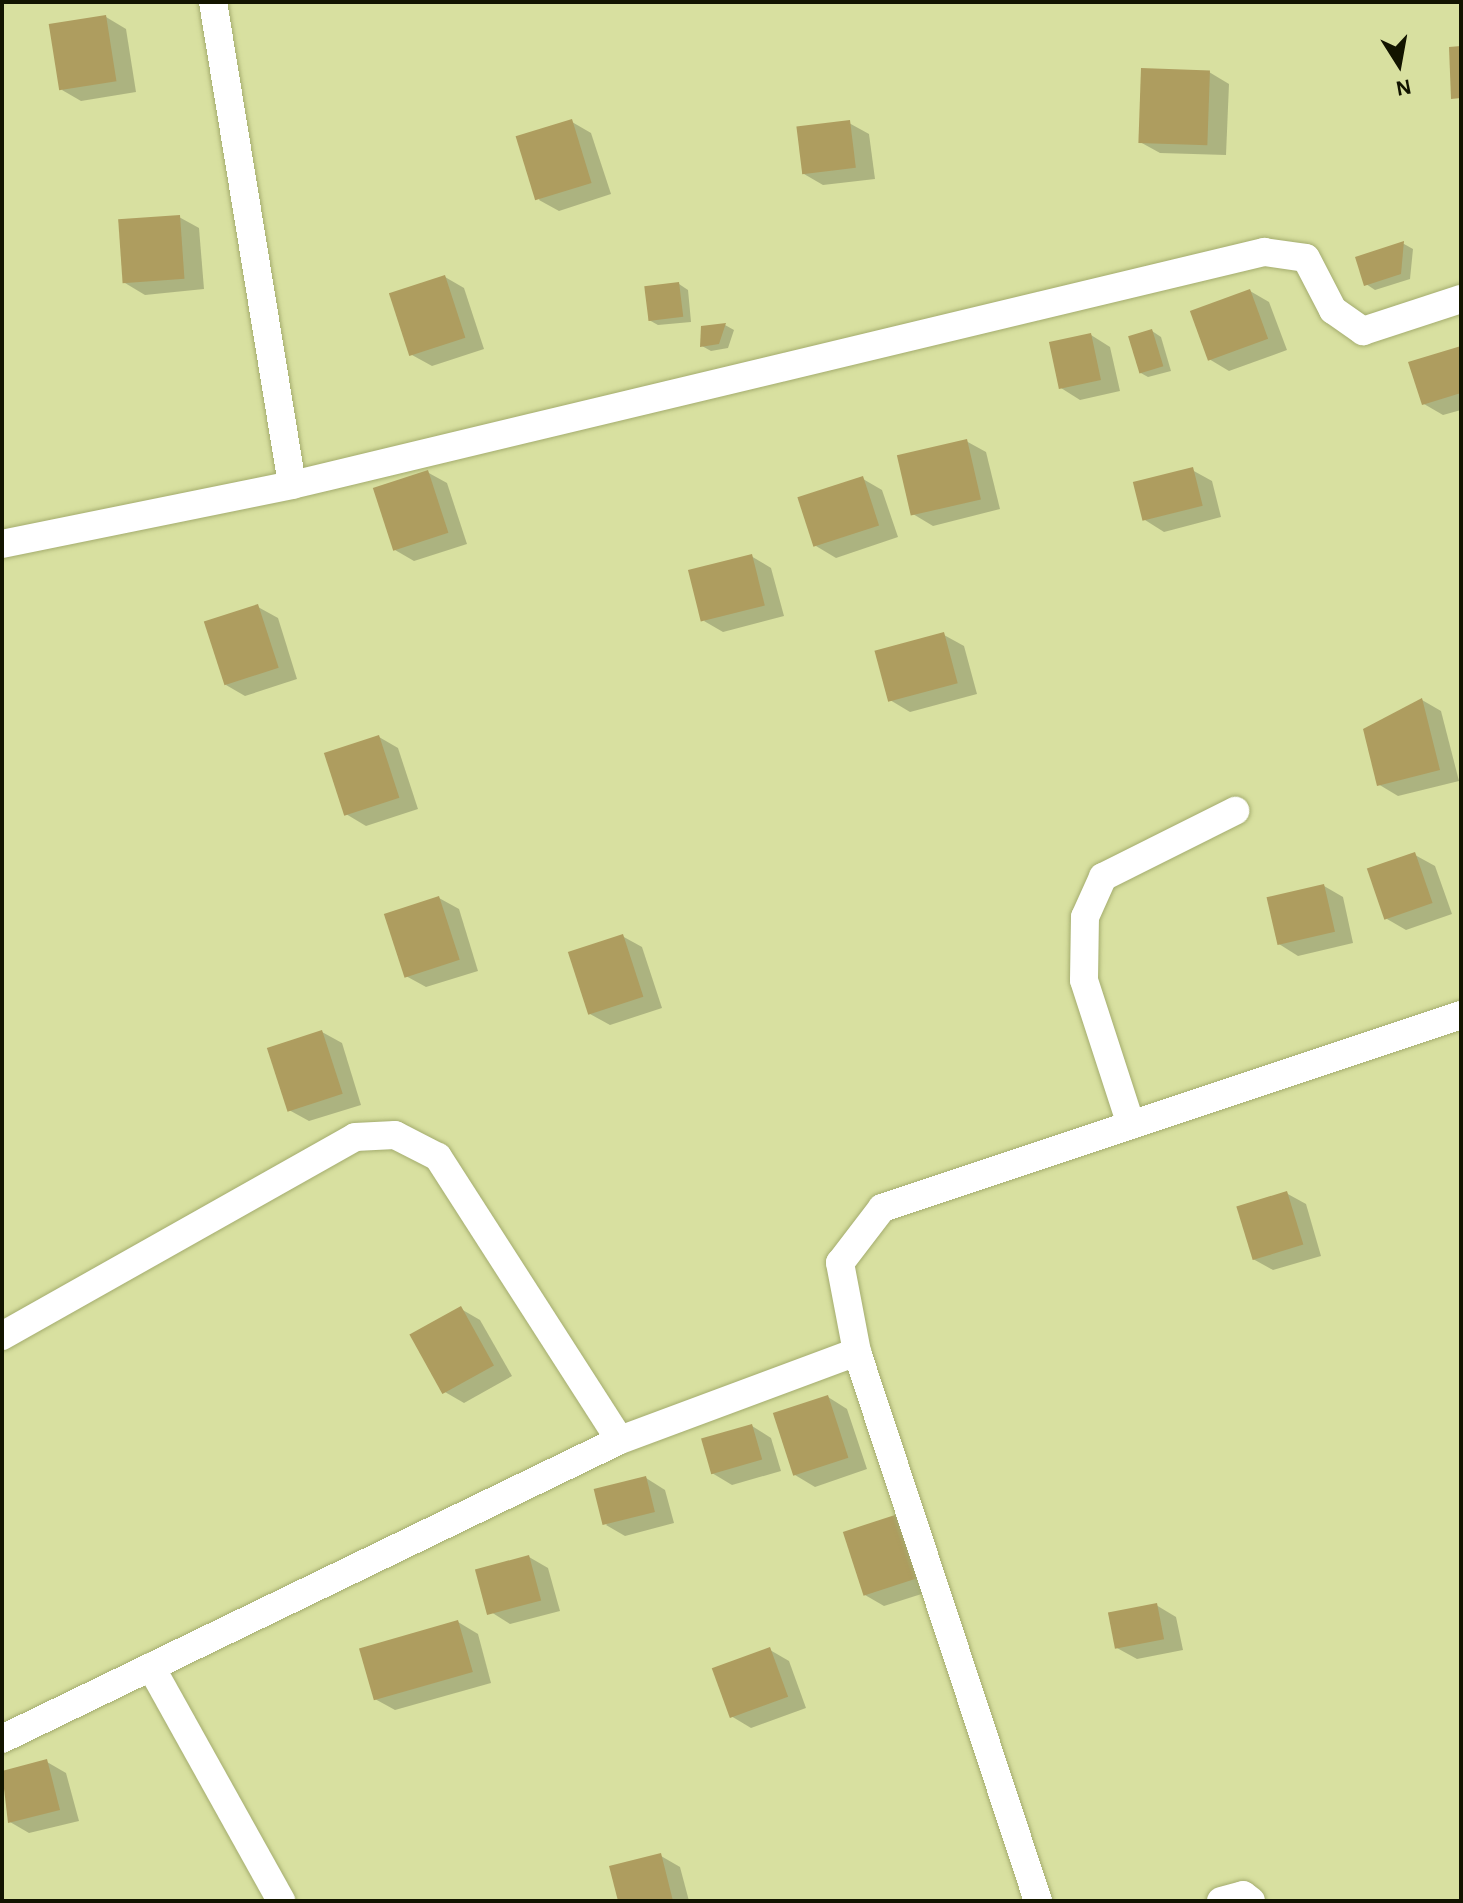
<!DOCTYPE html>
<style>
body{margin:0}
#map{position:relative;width:1463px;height:1903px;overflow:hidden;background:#d8e0a0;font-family:"Alegreya Sans",sans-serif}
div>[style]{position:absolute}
.shadow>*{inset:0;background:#0003}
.building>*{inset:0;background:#ae9d5f;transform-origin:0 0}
.roads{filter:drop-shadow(0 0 2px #a4ac6e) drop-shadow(0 0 2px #a4ac6e)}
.minor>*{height:28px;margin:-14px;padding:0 14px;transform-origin:14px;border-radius:14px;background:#fff}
span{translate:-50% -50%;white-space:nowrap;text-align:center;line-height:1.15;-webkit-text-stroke:8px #d8e0a0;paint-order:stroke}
.frame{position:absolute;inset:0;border:4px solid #121400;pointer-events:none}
.north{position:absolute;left:1359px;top:24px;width:80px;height:80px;-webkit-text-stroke:6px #d8e0a0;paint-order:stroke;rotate:169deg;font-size:22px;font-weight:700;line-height:32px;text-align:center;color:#121400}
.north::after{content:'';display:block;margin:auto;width:28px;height:36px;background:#121400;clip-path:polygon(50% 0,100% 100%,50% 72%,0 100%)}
</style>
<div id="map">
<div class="shadow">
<i style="clip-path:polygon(106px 17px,126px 29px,136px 92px,81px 101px,62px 90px)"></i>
<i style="clip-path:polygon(1209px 72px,1229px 84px,1226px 155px,1160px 153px,1140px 142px)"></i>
<i style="clip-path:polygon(572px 122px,591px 133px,611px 194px,559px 211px,539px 200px)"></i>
<i style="clip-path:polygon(849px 123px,869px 134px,875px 179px,823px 185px,804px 174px)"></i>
<i style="clip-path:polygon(179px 217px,199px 228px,204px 289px,145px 295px,125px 283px)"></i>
<i style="clip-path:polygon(1404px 244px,1413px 249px,1410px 279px,1375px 290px,1366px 284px,1357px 258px)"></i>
<i style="clip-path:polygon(445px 277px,464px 288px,484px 349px,432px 366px,412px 355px)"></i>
<i style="clip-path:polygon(679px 284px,688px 290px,691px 322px,658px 325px,649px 320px)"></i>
<i style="clip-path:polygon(1250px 291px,1269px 302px,1287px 350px,1229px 371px,1209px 359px)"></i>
<i style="clip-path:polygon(725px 325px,734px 330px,728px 348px,711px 351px,702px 346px)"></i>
<i style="clip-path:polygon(1152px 331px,1161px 337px,1171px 371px,1148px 377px,1139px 372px)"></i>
<i style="clip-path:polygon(1091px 335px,1110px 347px,1120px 391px,1080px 400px,1061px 388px)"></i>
<i style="clip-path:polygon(1461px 348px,1461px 410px,1443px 415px,1424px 404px)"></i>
<i style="clip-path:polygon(966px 441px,986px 452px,1000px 509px,933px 526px,913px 514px)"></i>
<i style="clip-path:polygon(1192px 470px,1212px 481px,1221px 517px,1164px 532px,1145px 520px)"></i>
<i style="clip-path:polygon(427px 472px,447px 483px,467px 544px,414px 561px,395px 550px)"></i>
<i style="clip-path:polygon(863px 479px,882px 490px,898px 537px,836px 558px,816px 546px)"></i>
<i style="clip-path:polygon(751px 556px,771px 568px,784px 616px,723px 632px,704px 621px)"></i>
<i style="clip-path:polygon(258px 607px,278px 618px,297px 679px,245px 696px,226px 685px)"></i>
<i style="clip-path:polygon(944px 635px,964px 646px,977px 694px,910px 712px,890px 700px)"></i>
<i style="clip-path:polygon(1422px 700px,1441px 711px,1459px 781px,1398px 796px,1378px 784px)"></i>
<i style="clip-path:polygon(379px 737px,398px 748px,418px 809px,366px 826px,346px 814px)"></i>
<i style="clip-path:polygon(1415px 855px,1435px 866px,1452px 914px,1406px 930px,1387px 919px)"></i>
<i style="clip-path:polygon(1324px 886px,1343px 897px,1353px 943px,1298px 956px,1279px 944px)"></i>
<i style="clip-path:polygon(439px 898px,459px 909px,478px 971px,426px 987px,406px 976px)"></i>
<i style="clip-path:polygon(622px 936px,642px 947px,662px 1008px,610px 1025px,590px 1014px)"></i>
<i style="clip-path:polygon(322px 1032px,342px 1043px,361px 1105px,309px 1121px,289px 1110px)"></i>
<i style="clip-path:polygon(1286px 1193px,1306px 1204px,1321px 1256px,1273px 1270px,1253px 1259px)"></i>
<i style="clip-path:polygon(461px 1309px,480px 1320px,512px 1376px,464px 1403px,445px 1392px)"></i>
<i style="clip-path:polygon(828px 1397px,847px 1409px,867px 1469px,815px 1487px,795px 1475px)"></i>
<i style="clip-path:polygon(752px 1426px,771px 1438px,781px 1471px,732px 1485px,712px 1473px)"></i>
<i style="clip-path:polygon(646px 1478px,665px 1490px,674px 1523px,625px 1536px,606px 1525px)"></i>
<i style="clip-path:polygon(845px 1534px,937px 1589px,884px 1606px,865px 1595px)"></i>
<i style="clip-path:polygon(529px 1557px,548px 1568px,560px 1611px,510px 1624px,491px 1612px)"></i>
<i style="clip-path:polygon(1156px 1605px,1176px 1617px,1183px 1650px,1137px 1659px,1117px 1648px)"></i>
<i style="clip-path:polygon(458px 1622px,478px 1634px,491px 1683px,395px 1710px,375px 1699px)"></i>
<i style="clip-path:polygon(770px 1650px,789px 1661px,806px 1708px,751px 1728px,731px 1716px)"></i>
<i style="clip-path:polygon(47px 1762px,66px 1773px,79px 1821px,29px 1833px,10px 1822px,2px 1773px)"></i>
<i style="clip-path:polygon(661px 1856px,680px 1867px,689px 1901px,620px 1901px)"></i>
</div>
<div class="building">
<i style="left:106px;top:15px;width:67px;height:58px;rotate:81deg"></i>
<i style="clip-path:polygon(1461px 46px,1461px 98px,1451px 99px,1449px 47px)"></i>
<i style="left:1141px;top:68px;width:69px;height:75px;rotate:2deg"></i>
<i style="left:572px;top:119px;width:67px;height:59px;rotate:73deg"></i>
<i style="left:850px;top:120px;width:48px;height:54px;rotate:83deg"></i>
<i style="left:180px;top:215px;width:64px;height:62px;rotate:86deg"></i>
<i style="clip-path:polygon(1404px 241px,1401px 274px,1364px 286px,1355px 257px)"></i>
<i style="left:445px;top:275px;width:66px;height:59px;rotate:72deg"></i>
<i style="left:679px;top:282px;width:35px;height:35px;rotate:83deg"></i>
<i style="left:1250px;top:289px;width:53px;height:64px;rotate:70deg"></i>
<i style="clip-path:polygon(726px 323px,719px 344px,700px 347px,701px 326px)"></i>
<i style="left:1152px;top:329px;width:39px;height:25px;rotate:73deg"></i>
<i style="left:1091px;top:333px;width:48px;height:43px;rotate:78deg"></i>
<i style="clip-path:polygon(1461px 346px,1461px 393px,1422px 405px,1408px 362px)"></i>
<i style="left:967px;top:439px;width:62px;height:72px;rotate:77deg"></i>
<i style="left:1193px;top:467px;width:40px;height:62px;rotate:76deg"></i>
<i style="left:428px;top:470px;width:66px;height:58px;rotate:72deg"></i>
<i style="left:863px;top:476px;width:52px;height:69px;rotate:72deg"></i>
<i style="left:752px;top:554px;width:53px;height:66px;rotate:76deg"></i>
<i style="left:258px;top:604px;width:67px;height:57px;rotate:72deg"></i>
<i style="left:944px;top:632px;width:53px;height:72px;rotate:75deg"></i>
<i style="clip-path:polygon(1422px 698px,1440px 770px,1377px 786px,1363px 729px)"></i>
<i style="left:379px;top:735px;width:66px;height:58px;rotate:72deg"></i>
<i style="left:1415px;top:852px;width:54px;height:51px;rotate:71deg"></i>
<i style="left:1324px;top:884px;width:49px;height:59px;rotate:77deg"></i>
<i style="left:439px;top:896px;width:67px;height:58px;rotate:72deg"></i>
<i style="left:623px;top:934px;width:66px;height:58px;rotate:72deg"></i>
<i style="left:322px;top:1030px;width:67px;height:58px;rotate:72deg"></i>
<i style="left:1287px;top:1191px;width:56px;height:53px;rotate:73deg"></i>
<i style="left:461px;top:1306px;width:68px;height:59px;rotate:61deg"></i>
<i style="left:828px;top:1395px;width:66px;height:58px;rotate:72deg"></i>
<i style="left:752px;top:1424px;width:37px;height:53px;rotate:74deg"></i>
<i style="left:646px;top:1476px;width:37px;height:54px;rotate:76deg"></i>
<i style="left:898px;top:1514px;width:67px;height:58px;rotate:72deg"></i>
<i style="left:529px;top:1555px;width:47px;height:56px;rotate:75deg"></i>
<i style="left:1157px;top:1603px;width:37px;height:50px;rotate:79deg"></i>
<i style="left:458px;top:1620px;width:54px;height:103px;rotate:74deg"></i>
<i style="left:770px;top:1647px;width:53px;height:62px;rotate:70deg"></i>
<i style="clip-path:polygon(47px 1759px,60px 1810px,8px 1823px,2px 1771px)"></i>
<i style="clip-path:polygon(661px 1853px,673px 1901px,618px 1901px,609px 1866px)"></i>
</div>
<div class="roads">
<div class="minor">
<i style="left:213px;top:2px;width:489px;rotate:80.7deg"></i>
<i style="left:2px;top:544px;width:296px;rotate:-11.5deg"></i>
<i style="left:292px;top:485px;width:1000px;rotate:-13.48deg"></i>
<i style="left:1264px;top:252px;width:42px;rotate:8.1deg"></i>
<i style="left:1306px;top:258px;width:59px;rotate:62.6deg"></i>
<i style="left:1333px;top:310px;width:37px;rotate:35deg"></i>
<i style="left:1363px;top:331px;width:103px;rotate:-18.1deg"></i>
<i style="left:1131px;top:1125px;width:152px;rotate:-108deg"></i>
<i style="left:1084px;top:980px;width:63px;rotate:-89.1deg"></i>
<i style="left:1085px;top:917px;width:44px;rotate:-65.8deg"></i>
<i style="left:1103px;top:877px;width:148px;rotate:-26.6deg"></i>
<i style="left:2px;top:1336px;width:405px;rotate:-29.4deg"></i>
<i style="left:355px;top:1137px;width:40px;rotate:-2.9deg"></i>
<i style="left:395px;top:1135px;width:48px;rotate:27.1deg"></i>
<i style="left:438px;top:1157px;width:336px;rotate:57.3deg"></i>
<i style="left:857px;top:1352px;width:578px;rotate:71.75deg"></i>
<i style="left:151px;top:1667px;width:268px;rotate:60.9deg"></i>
<i style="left:2px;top:1739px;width:687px;rotate:-25.82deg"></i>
<i style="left:620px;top:1440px;width:253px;rotate:-20.4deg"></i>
<i style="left:857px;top:1352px;width:91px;rotate:-100.8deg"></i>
<i style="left:840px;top:1263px;width:69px;rotate:-52.6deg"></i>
<i style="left:882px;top:1208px;width:610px;rotate:-18.43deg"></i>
<i style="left:1221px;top:1901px;width:23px;rotate:-15deg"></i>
<i style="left:1243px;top:1895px;width:10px;rotate:37deg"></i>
</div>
</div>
<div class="frame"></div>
<div class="north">N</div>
</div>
